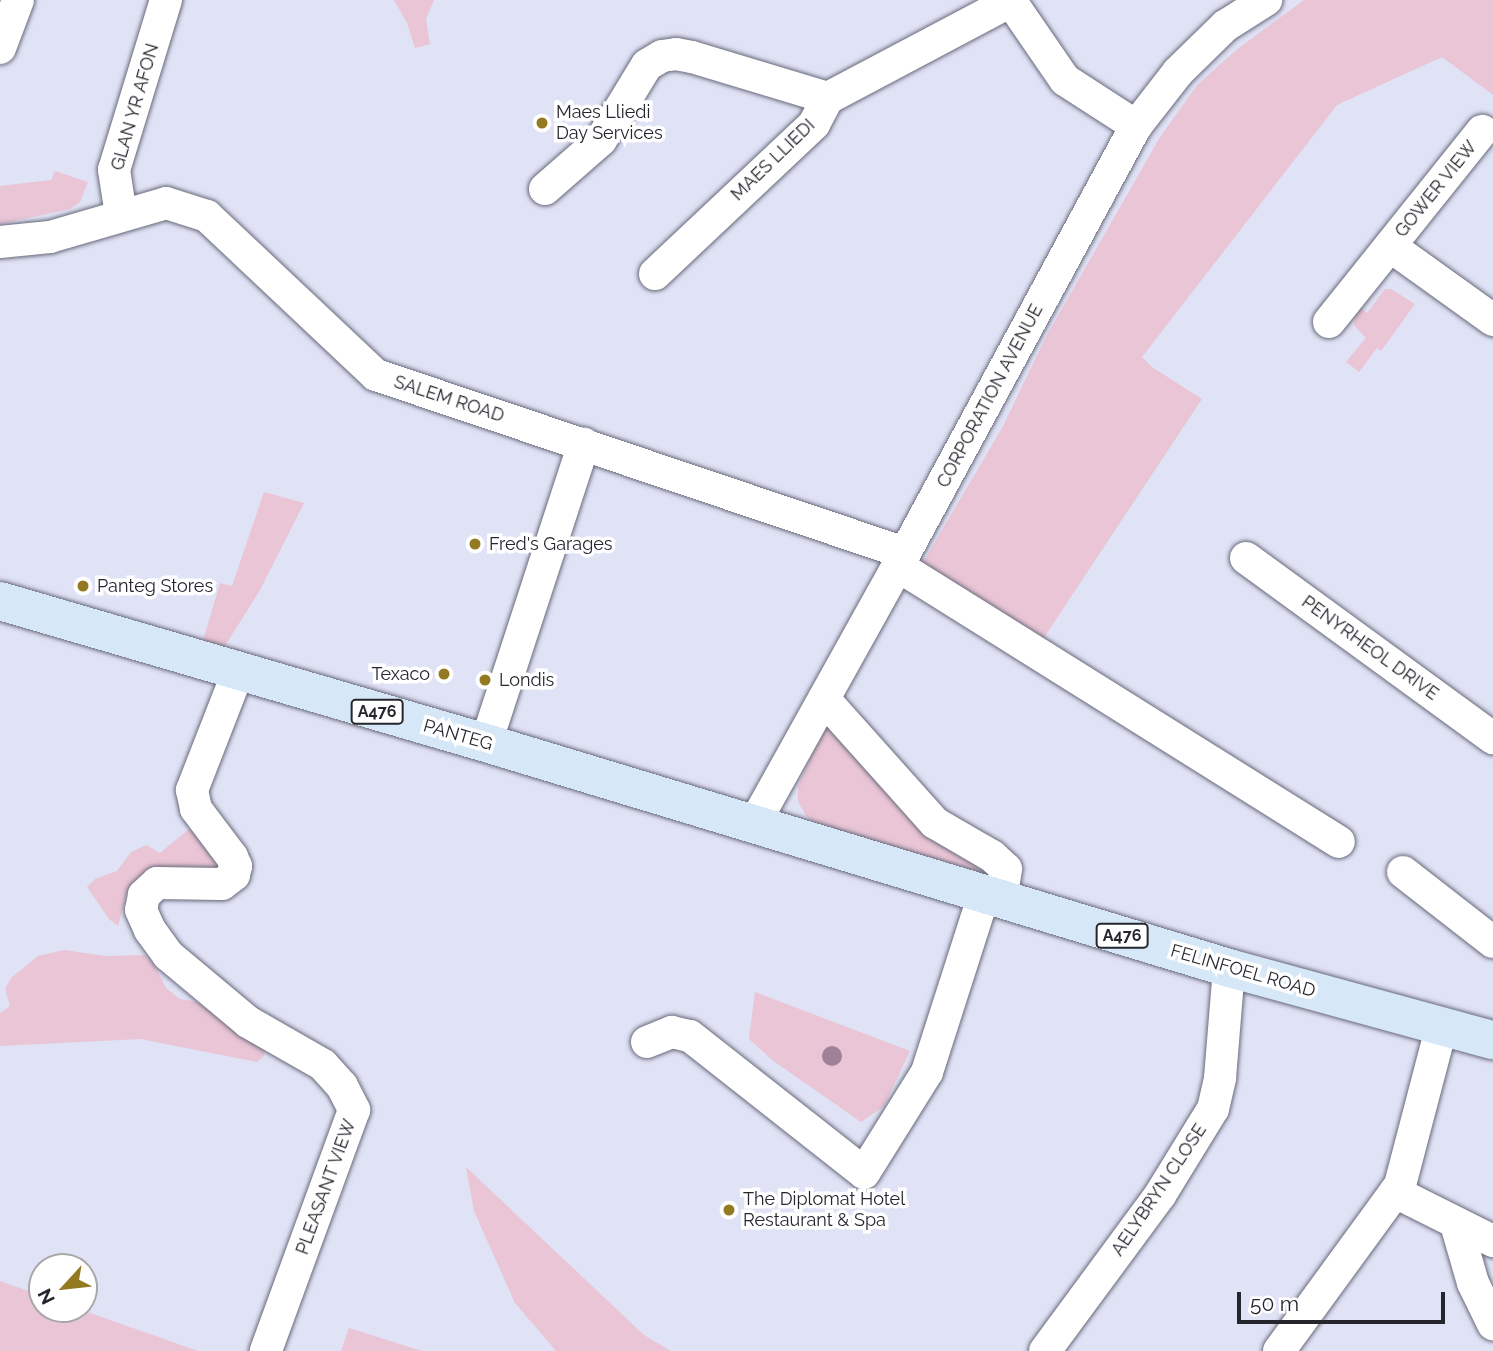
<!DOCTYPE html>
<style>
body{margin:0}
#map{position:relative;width:1493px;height:1351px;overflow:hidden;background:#e0e2f5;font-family:Raleway,sans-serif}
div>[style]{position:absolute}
.green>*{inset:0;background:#e9c5d5}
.roads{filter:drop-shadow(0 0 2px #686a7b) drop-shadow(0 0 2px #686a7b)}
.minor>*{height:32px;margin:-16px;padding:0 16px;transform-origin:16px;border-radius:16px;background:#fff}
.major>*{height:38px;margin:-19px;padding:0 19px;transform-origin:19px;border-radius:19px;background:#d6e8f7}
.trees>*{width:20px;height:20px;margin:-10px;border-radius:50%;background:#9f829a}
.dots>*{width:19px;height:19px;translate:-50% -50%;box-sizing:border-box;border:4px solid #fff;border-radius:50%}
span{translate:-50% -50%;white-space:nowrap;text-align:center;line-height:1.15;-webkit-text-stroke:7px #fff;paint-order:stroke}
.shield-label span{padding:2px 5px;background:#fff;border:2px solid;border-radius:5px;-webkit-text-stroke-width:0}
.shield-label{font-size:16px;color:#25262d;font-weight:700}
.street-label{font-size:18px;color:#25262d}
.poi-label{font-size:18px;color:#25262d}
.left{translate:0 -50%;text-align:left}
.right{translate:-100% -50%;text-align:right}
.north{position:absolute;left:28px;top:1253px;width:70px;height:70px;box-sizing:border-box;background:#fff;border:2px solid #a8a8ab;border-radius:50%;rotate:243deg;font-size:19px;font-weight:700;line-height:28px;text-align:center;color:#25262d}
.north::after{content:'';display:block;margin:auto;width:24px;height:32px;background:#937a21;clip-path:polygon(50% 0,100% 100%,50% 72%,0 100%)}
.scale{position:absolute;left:1237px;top:1292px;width:208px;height:32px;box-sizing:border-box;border:4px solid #25262d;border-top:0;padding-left:9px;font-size:21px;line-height:24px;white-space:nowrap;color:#25262d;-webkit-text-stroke:5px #fff;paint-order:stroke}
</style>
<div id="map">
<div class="green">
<i style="clip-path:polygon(394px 0,434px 0,426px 19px,430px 44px,415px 48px,407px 23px)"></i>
<i style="clip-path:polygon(1304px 0,1493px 0,1493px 95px,1442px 57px,1337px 105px,1142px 357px,1152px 367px,1202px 399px,1043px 639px,921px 566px,1003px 426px,1047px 335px,1160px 137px,1198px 84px,1240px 47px)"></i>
<i style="clip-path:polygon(55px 171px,88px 182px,80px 202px,70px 209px,0 224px,0 186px,51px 180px)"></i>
<i style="clip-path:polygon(1385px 289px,1391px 289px,1415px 304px,1381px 351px,1377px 348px,1359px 372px,1346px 362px,1366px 338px,1354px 325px,1355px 318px,1361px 308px,1367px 313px)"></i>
<i style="clip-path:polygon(264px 492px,304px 503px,260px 590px,223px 649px,202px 644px,220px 583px,232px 586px)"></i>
<i style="clip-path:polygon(830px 713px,913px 810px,986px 876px,817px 827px,806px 816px,798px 801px,798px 786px)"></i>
<i style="clip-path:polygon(188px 830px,195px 832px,213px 855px,215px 868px,135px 882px,127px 892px,118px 926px,109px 919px,87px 887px,95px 879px,117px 871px,131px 852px,146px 845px,160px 853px)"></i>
<i style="clip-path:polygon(64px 950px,105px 956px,145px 955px,154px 964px,166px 988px,180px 999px,197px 1002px,265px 1049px,264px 1056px,257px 1062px,140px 1039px,0 1046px,0 1013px,10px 1006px,5px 989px,11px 978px,38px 956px)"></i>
<i style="clip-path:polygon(755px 992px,910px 1051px,884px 1106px,861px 1122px,772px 1060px,749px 1039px)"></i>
<i style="clip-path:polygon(466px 1167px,644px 1335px,671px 1351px,556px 1351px,515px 1303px,474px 1211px)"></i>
<i style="clip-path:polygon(0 1281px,42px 1296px,42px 1309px,79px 1309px,198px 1351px,0 1351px)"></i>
<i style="clip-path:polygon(349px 1328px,422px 1351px,341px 1351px)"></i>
</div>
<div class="roads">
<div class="minor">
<i style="left:1010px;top:0;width:97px;rotate:55.5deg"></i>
<i style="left:1065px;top:80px;width:85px;rotate:32.9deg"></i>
<i style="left:0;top:48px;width:51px;rotate:-69.4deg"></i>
<i style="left:545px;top:189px;width:74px;rotate:-41.2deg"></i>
<i style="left:601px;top:140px;width:88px;rotate:-58.5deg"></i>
<i style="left:647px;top:65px;width:17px;rotate:-31deg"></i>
<i style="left:662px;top:56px;width:14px;rotate:-8deg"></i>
<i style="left:676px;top:54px;width:16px;rotate:11deg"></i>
<i style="left:692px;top:57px;width:142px;rotate:16.8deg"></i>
<i style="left:121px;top:215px;width:46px;rotate:-98.8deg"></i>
<i style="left:114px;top:170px;width:178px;rotate:-73deg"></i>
<i style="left:0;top:242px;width:50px;rotate:-5.7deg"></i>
<i style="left:50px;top:237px;width:121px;rotate:-16.3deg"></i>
<i style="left:166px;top:203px;width:43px;rotate:17.6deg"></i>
<i style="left:207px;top:216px;width:232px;rotate:43.3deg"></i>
<i style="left:376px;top:375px;width:558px;rotate:18.6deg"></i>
<i style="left:1390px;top:246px;width:127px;rotate:35.7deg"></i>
<i style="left:655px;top:274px;width:219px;rotate:-43.3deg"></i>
<i style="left:814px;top:124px;width:30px;rotate:-62deg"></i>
<i style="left:828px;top:98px;width:207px;rotate:-27.9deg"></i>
<i style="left:1329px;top:322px;width:245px;rotate:-51.3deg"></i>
<i style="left:1246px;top:558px;width:306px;rotate:36.1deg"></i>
<i style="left:898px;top:566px;width:520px;rotate:32.04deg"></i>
<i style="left:238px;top:672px;width:127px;rotate:111.3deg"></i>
<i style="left:192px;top:790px;width:19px;rotate:78deg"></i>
<i style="left:196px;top:809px;width:60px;rotate:53.1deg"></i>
<i style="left:232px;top:857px;width:10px;rotate:66deg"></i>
<i style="left:236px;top:866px;width:9px;rotate:103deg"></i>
<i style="left:234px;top:875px;width:15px;rotate:143deg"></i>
<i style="left:222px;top:884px;width:65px;rotate:-179.1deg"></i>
<i style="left:157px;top:883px;width:18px;rotate:137deg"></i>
<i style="left:144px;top:895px;width:15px;rotate:101deg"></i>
<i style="left:141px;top:910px;width:22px;rotate:66deg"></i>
<i style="left:150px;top:930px;width:31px;rotate:54deg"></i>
<i style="left:168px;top:955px;width:104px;rotate:39.9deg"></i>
<i style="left:248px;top:1022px;width:86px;rotate:29.8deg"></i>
<i style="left:323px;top:1065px;width:28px;rotate:48deg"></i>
<i style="left:342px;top:1086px;width:27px;rotate:63deg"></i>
<i style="left:354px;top:1110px;width:257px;rotate:110.1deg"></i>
<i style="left:824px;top:699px;width:166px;rotate:48.2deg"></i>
<i style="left:935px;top:823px;width:66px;rotate:30.1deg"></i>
<i style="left:992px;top:856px;width:19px;rotate:43deg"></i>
<i style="left:1006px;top:869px;width:31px;rotate:99deg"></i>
<i style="left:486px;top:743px;width:315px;rotate:-71.9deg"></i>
<i style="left:753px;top:826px;width:312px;rotate:-60.9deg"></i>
<i style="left:905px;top:553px;width:485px;rotate:-61.6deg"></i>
<i style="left:1136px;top:126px;width:68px;rotate:-52.1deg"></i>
<i style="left:1178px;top:72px;width:66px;rotate:-44.4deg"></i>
<i style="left:1225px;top:26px;width:49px;rotate:-32.4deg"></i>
<i style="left:1403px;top:872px;width:114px;rotate:37.9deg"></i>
<i style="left:647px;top:1042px;width:27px;rotate:-22deg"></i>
<i style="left:672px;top:1032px;width:18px;rotate:13deg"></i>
<i style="left:690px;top:1036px;width:221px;rotate:38.2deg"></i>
<i style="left:864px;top:1173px;width:119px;rotate:-58deg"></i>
<i style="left:927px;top:1072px;width:187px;rotate:-72.2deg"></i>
<i style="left:1395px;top:1192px;width:110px;rotate:26.6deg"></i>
<i style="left:1456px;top:1224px;width:61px;rotate:73.9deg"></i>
<i style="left:1473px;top:1283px;width:46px;rotate:64deg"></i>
<i style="left:1045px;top:1351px;width:194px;rotate:-53.6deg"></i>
<i style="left:1160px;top:1195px;width:101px;rotate:-58.4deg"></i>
<i style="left:1213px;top:1109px;width:32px;rotate:-77deg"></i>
<i style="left:1220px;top:1078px;width:110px;rotate:-85.3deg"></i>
<i style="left:1279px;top:1351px;width:205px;rotate:-53.9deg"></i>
<i style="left:1400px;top:1185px;width:165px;rotate:-75.3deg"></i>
</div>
<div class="major">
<i style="left:0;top:601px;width:506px;rotate:16.29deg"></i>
<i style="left:486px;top:743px;width:776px;rotate:16.85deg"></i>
<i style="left:1229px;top:968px;width:274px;rotate:15.3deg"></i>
</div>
</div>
<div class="trees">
<i style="left:832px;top:1056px"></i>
</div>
<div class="dots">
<i style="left:542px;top:123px;background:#937a21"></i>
<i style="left:475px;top:544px;background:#937a21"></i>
<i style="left:83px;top:586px;background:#937a21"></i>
<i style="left:444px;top:674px;background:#937a21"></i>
<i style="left:485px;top:680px;background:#937a21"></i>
<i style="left:729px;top:1210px;background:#937a21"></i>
</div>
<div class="shield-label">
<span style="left:377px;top:712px">A476</span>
<span style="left:1122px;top:936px">A476</span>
</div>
<div class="street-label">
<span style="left:135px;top:107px;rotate:-74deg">GLAN YR AFON</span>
<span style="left:773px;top:160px;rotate:-44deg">MAES LLIEDI</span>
<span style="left:1436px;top:189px;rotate:-51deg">GOWER VIEW</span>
<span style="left:990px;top:396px;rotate:-62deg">CORPORATION AVENUE</span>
<span style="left:449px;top:399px;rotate:18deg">SALEM ROAD</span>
<span style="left:1370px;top:648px;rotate:36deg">PENYRHEOL DRIVE</span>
<span style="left:458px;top:735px;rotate:16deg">PANTEG</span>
<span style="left:1243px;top:971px;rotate:16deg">FELINFOEL ROAD</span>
<span style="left:326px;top:1187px;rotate:-70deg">PLEASANT VIEW</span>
<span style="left:1159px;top:1190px;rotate:-56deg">AELYBRYN CLOSE</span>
</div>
<div class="poi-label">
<span class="left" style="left:556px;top:123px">Maes Lliedi<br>Day Services</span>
<span class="left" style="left:489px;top:544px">Fred's Garages</span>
<span class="left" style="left:97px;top:586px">Panteg Stores</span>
<span class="right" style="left:430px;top:674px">Texaco</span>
<span class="left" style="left:499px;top:680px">Londis</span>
<span class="left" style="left:743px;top:1210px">The Diplomat Hotel<br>Restaurant &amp; Spa</span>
</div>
<div class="north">N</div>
<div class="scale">50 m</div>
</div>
